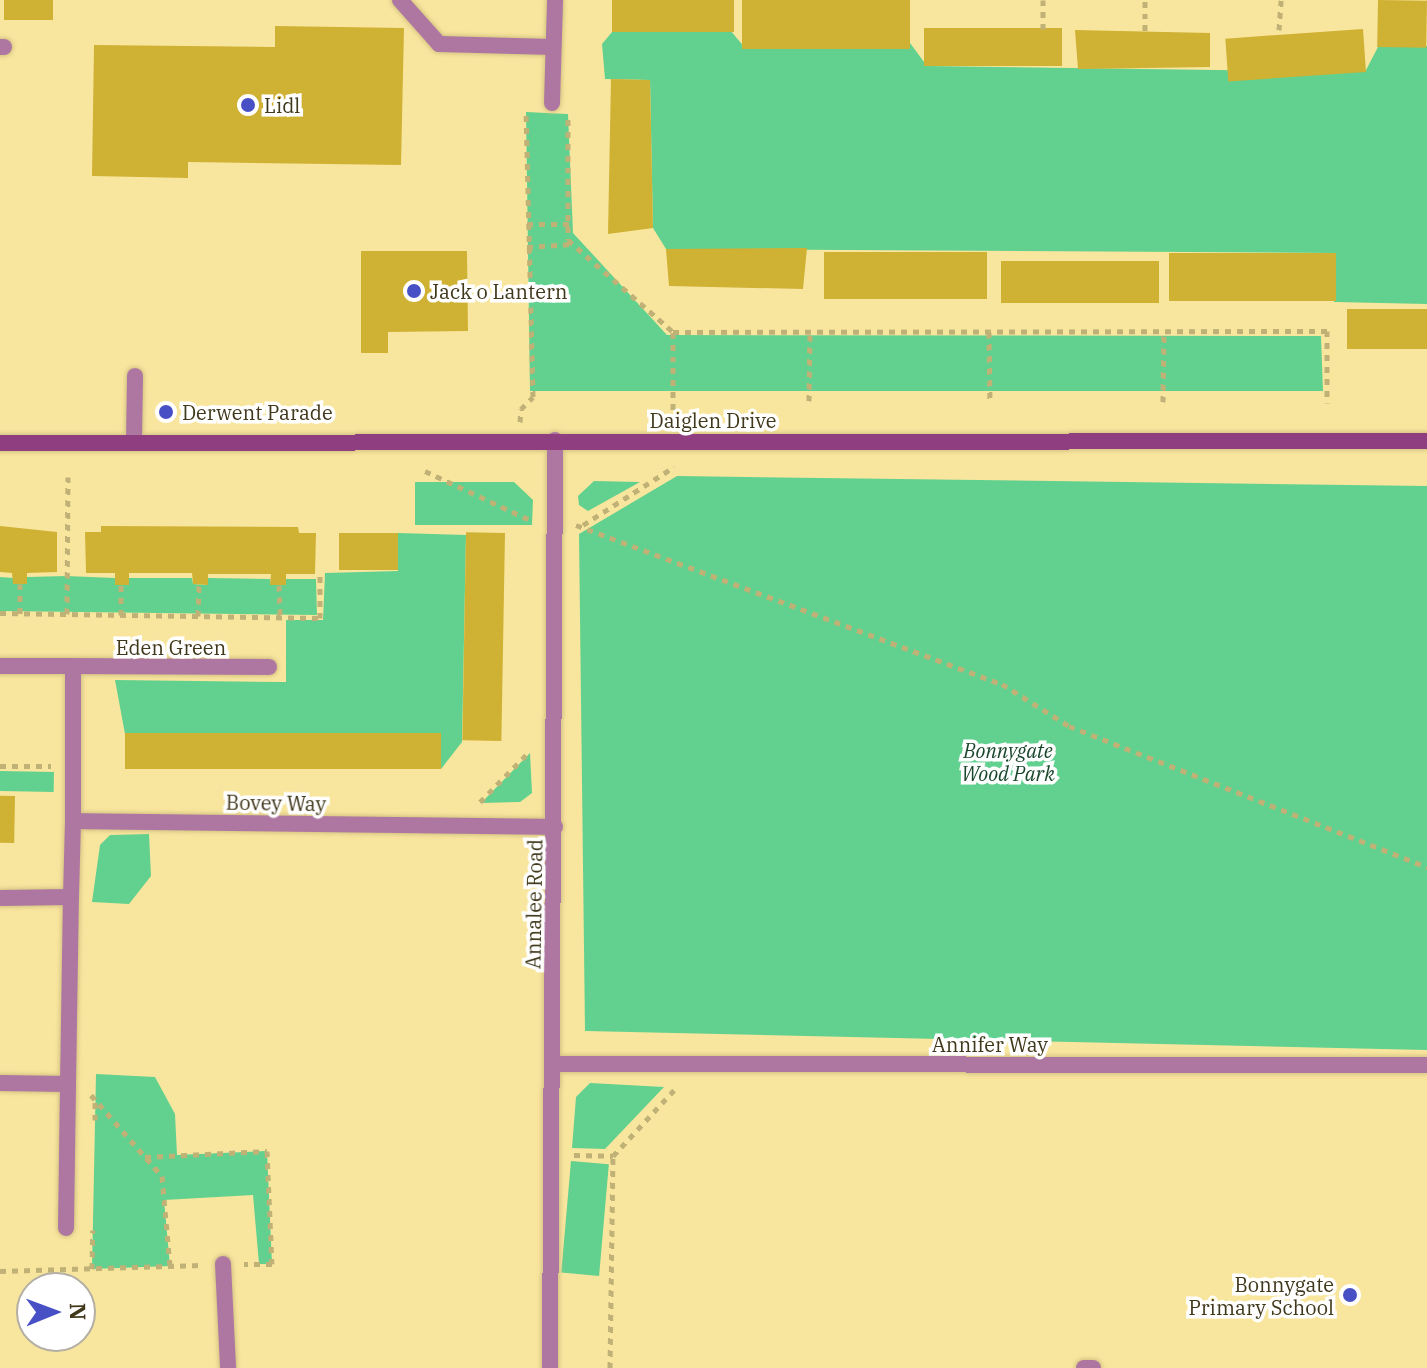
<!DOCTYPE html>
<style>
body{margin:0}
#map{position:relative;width:1427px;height:1368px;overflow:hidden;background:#f9e69e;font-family:"IBM Plex Serif",serif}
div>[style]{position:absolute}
.green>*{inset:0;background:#62d18f;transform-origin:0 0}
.building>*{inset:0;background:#cfb134;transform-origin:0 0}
.path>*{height:5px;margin-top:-2.5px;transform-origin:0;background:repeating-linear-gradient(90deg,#c0b176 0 6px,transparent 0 12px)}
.roads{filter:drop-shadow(0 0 2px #d4c384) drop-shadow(0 0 2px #d4c384)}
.lane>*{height:16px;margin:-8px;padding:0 8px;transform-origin:8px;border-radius:8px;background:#ae77a2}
.street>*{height:16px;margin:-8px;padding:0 8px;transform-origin:8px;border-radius:8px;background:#ae77a2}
.secondary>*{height:16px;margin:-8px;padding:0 8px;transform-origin:8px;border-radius:8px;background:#8f3f80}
.dots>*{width:22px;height:22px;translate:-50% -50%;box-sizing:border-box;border:4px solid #fff;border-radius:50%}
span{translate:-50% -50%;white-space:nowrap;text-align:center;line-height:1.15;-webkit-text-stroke:7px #fff;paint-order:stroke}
.poi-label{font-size:20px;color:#40381b}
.left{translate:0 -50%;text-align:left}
.right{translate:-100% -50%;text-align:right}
.street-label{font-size:20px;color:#40381b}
.park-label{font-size:20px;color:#1a472c;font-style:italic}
.north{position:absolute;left:16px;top:1272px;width:80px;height:80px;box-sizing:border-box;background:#fff;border:2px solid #b3afa4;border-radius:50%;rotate:89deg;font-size:22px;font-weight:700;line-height:32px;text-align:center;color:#40381b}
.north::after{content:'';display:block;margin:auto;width:28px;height:36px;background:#4850c5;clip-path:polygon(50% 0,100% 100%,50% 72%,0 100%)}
</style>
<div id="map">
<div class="green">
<i style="clip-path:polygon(730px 30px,746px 49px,910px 43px,927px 66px,1365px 72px,1378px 47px,1427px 46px,1427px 304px,1334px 302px,1335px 253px,666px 249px,653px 228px,650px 80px,605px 79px,602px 44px,612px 32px)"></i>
<i style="clip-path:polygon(526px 112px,568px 114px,573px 233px,667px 335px,1321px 336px,1323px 391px,530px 391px)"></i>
<i style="clip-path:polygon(677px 476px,1427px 486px,1427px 1050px,585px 1031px,579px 534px)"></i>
<i style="clip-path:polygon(594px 481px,640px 482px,588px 511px,579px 505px,578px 496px)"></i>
<i style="clip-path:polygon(415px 482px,514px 482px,533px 500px,532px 525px,415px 525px)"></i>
<i style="clip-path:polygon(398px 533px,466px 535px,462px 742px,441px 769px,440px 733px,125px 734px,115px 680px,286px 682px,286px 620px,323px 620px,325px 573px,398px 571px)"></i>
<i style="clip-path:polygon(66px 576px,115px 578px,115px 585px,129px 585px,129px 578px,192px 578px,193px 584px,207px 585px,208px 578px,270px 579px,271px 585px,285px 585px,286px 579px,316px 579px,317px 615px,0 611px,0 577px,13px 578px,14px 584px,27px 584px,27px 577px)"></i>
<i style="clip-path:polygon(530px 753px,532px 793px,520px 802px,481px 803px)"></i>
<i style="left:0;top:771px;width:54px;height:20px;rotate:1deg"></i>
<i style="clip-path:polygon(149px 834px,151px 876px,129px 904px,92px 902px,100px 845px,110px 835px)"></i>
<i style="clip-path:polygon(96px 1074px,155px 1077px,175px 1114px,177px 1155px,267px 1151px,272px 1264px,259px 1264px,253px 1195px,164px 1200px,170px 1266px,92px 1269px)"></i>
<i style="clip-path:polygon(590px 1083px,664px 1087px,605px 1149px,572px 1148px,576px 1097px)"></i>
<i style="left:571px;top:1161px;width:38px;height:112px;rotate:5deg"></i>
</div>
<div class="building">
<i style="left:4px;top:0;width:49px;height:20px"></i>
<i style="left:612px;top:0;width:122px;height:32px"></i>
<i style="left:742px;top:0;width:168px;height:49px"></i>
<i style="left:1378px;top:0;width:49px;height:47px;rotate:1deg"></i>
<i style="clip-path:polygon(275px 26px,404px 28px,401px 165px,188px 162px,188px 178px,92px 176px,94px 45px,275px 47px)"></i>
<i style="left:924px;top:28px;width:138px;height:38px"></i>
<i style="left:1363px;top:29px;width:43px;height:138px;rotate:86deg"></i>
<i style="clip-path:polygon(1075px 30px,1210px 33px,1210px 67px,1078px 69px)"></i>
<i style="clip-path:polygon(611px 79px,650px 80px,653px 228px,608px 234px)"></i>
<i style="clip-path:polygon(807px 248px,803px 289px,669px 286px,666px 249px)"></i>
<i style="clip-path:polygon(361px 251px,467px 251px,468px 331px,388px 332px,388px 353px,361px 353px)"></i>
<i style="left:824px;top:252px;width:163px;height:47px"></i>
<i style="left:1169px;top:253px;width:167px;height:48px"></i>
<i style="left:1001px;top:261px;width:158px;height:42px"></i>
<i style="left:1427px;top:309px;width:40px;height:80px;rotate:90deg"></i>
<i style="clip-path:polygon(0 526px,57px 532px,57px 572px,27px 573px,27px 584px,13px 584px,12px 573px,0 572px)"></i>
<i style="clip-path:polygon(101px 526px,298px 527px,299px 533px,316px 533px,315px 574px,286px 574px,286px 585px,270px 585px,271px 574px,208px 574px,208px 585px,193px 584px,192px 573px,129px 573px,129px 585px,115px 585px,115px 573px,86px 573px,85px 532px,101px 532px)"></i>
<i style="left:339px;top:533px;width:59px;height:37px"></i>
<i style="left:505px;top:533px;width:208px;height:39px;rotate:91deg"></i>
<i style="left:441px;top:733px;width:36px;height:316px;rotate:90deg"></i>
<i style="left:15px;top:796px;width:47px;height:15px;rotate:91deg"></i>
</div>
<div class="path">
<i style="left:1043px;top:0;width:29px;rotate:90deg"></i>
<i style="left:1279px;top:30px;width:30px;rotate:-86deg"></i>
<i style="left:1145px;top:31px;width:31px;rotate:-90deg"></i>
<i style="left:568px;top:119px;width:121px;rotate:90deg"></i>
<i style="left:568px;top:240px;width:140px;rotate:41.2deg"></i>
<i style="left:673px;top:332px;width:654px;rotate:-0.09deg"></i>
<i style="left:1327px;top:331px;width:72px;rotate:90deg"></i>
<i style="left:527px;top:224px;width:42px"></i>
<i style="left:527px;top:247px;width:45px;rotate:-3.8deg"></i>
<i style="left:673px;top:332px;width:89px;rotate:90deg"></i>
<i style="left:989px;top:332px;width:69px;rotate:89.2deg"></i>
<i style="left:809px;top:401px;width:69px;rotate:-89.2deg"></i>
<i style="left:1163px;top:402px;width:71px;rotate:-89.2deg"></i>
<i style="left:520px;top:422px;width:13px;rotate:-86deg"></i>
<i style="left:521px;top:409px;width:17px;rotate:-45deg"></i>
<i style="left:533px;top:397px;width:285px;rotate:-91.4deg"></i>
<i style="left:425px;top:471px;width:116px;rotate:25deg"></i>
<i style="left:576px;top:525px;width:455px;rotate:20.5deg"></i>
<i style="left:1002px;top:684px;width:79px;rotate:32.1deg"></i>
<i style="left:1069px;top:726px;width:385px;rotate:21.5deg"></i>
<i style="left:583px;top:525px;width:108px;rotate:-32.5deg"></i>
<i style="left:279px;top:585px;width:32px;rotate:88deg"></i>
<i style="left:0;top:613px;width:320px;rotate:0.9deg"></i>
<i style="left:320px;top:618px;width:43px;rotate:-90deg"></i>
<i style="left:20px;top:614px;width:30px;rotate:-90deg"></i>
<i style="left:67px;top:614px;width:137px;rotate:-89.6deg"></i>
<i style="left:121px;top:615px;width:30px;rotate:-90deg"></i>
<i style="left:198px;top:616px;width:31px;rotate:-88deg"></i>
<i style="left:0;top:766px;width:51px"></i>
<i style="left:480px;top:802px;width:70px;rotate:-45.6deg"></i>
<i style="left:91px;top:1095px;width:108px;rotate:48.8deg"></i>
<i style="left:162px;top:1176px;width:90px;rotate:84.9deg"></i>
<i style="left:95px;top:1120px;width:22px;rotate:-90deg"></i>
<i style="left:574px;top:1155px;width:39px;rotate:1deg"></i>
<i style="left:613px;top:1156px;width:91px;rotate:-47.2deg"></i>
<i style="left:145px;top:1157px;width:122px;rotate:-2.8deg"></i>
<i style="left:267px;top:1151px;width:113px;rotate:87.5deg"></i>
<i style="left:272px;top:1264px;width:28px;rotate:180deg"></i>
<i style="left:92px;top:1269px;width:39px;rotate:-89deg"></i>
<i style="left:0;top:1271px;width:202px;rotate:-1.7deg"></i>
<i style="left:610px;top:1368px;width:212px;rotate:-89.2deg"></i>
</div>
<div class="roads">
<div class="lane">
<i style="left:0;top:47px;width:4px"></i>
<i style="left:134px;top:441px;width:65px;rotate:-89.1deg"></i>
<i style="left:0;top:1083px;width:68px;rotate:0.8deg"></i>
<i style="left:68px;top:1084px;width:144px;rotate:90.8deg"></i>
</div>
<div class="street">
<i style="left:400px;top:0;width:59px;rotate:48.4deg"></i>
<i style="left:439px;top:44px;width:114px;rotate:1.5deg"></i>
<i style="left:552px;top:103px;width:103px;rotate:-88.3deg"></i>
<i style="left:0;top:666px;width:73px"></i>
<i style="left:73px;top:666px;width:155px;rotate:90deg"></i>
<i style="left:73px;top:666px;width:196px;rotate:0.3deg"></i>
<i style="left:0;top:898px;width:71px;rotate:-0.8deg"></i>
<i style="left:71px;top:897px;width:76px;rotate:-88.5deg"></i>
<i style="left:73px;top:821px;width:482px;rotate:0.7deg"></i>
<i style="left:552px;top:1064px;width:875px;rotate:0.07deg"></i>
<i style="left:68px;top:1084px;width:187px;rotate:-89.1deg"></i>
<i style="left:223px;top:1264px;width:104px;rotate:87.2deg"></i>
<i style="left:550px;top:1368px;width:928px;rotate:-89.69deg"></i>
<i style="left:1084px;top:1368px;width:9px"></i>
</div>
<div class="secondary">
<i style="left:0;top:443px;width:1427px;rotate:-0.08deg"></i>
</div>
</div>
<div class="dots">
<i style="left:248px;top:105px;background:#4850c5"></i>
<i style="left:414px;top:291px;background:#4850c5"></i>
<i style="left:166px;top:412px;background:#4850c5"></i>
<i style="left:1350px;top:1295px;background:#4850c5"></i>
</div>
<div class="poi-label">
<span class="left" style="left:264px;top:105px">Lidl</span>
<span class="left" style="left:430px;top:291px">Jack o Lantern</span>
<span class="left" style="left:182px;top:412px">Derwent Parade</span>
<span class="right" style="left:1334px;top:1296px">Bonnygate<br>Primary School</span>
</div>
<div class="street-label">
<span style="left:713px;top:420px">Daiglen Drive</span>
<span style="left:171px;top:647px">Eden Green</span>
<span style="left:276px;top:803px;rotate:1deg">Bovey Way</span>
<span style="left:534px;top:904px;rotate:-89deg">Annalee Road</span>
<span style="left:990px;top:1044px">Annifer Way</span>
</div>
<div class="park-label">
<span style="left:1008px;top:762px">Bonnygate<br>Wood Park</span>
</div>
<div class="north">N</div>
</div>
